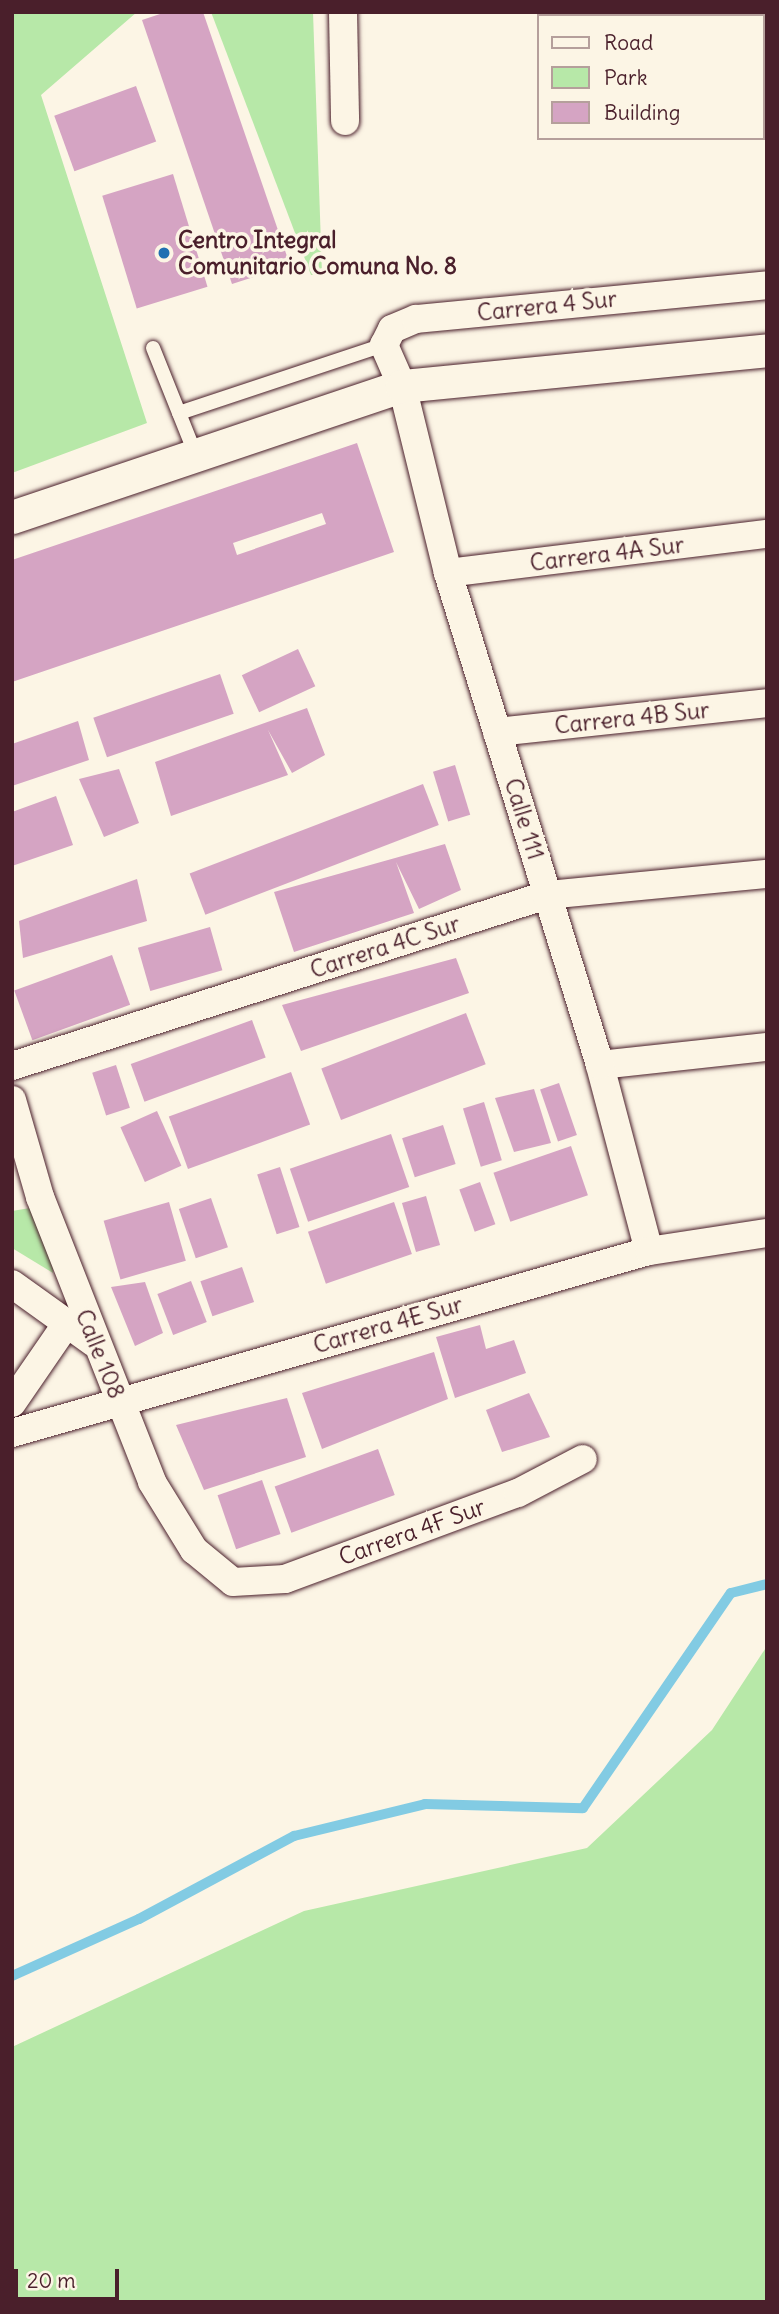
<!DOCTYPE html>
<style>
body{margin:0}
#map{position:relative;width:779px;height:2314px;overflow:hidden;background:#fcf5e5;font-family:Delius,sans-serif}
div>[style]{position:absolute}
.green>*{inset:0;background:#b7e8a8}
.stream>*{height:10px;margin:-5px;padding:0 5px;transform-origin:5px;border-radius:5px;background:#82cbe3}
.building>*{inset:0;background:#d5a4c3;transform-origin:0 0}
.roads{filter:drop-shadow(0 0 2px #4a1f2b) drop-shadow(0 0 2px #4a1f2b)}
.service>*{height:14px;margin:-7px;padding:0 7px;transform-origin:7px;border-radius:7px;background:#fcf5e5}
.minor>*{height:28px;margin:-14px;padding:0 14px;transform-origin:14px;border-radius:14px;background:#fcf5e5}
.tertiary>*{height:33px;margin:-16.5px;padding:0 16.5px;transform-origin:16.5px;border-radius:16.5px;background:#fcf5e5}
.dots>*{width:19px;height:19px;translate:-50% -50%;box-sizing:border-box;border:4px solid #fcf5e5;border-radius:50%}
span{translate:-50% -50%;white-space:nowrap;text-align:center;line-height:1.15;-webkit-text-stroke:7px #fcf5e5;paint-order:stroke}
.poi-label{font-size:23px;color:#4a1f2b;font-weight:700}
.left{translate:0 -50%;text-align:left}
.street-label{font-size:23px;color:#4a1f2b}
.frame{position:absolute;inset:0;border:14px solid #4a1f2b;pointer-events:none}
.legend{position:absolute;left:537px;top:14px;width:228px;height:126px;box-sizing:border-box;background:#fcf5e5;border:2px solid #b59f9b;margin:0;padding:9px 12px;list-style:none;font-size:21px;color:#4a1f2b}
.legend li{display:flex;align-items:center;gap:14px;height:35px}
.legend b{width:35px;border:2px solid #b59f9b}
.scale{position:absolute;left:14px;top:2269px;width:105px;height:32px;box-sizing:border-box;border:4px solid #4a1f2b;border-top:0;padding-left:9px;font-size:21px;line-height:24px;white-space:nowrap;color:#4a1f2b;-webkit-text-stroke:5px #fcf5e5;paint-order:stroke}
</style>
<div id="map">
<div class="green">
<i style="clip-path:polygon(12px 12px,137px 12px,41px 95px,147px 423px,12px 473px)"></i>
<i style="clip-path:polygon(211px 12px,313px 12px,322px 274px,311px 275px)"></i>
<i style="clip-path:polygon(30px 1208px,53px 1231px,53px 1273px,12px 1248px,12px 1211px)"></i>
<i style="clip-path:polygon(767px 1646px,767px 2302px,12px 2302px,12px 2047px,304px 1911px,587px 1848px,712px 1730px)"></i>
</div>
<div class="stream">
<i style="left:12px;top:1976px;width:139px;rotate:-24.2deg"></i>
<i style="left:139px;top:1919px;width:176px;rotate:-28.2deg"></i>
<i style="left:294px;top:1836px;width:135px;rotate:-13.7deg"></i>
<i style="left:425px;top:1804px;width:158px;rotate:1.5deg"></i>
<i style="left:583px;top:1808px;width:261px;rotate:-55.5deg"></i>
<i style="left:731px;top:1593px;width:37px;rotate:-14deg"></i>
</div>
<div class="building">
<i style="clip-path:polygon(166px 12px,203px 12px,290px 265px,232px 284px,142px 20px)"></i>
<i style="left:136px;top:86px;width:59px;height:87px;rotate:70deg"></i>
<i style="left:173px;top:174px;width:118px;height:74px;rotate:73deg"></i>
<i style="clip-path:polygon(evenodd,357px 443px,394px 552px,12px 682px,12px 560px,357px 443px,322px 513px,326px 524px,237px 555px,233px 543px,322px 513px)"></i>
<i style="left:298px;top:649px;width:41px;height:62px;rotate:65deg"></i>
<i style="left:220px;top:674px;width:42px;height:134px;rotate:71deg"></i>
<i style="clip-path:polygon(307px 708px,325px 755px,292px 773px,268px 730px,288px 775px,171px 816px,155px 762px)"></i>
<i style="clip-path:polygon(78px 721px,89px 760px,12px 786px,12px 744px)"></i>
<i style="left:455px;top:765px;width:52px;height:23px;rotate:73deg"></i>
<i style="clip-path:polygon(119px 769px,139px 823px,104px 837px,79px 779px)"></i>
<i style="left:423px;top:784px;width:44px;height:250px;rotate:69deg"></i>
<i style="clip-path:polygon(56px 796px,73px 845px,12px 866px,12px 812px)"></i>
<i style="clip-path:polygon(445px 844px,461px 890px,419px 909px,396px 862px,414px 913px,294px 952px,274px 892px)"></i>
<i style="clip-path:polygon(137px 879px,147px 921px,23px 958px,19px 921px)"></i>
<i style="left:210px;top:927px;width:45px;height:75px;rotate:74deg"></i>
<i style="left:112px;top:955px;width:53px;height:104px;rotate:70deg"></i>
<i style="clip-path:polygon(456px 958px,469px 993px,301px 1051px,282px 1005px)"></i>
<i style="left:466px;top:1013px;width:55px;height:155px;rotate:69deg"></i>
<i style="left:252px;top:1020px;width:40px;height:129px;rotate:70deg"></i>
<i style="left:116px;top:1065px;width:45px;height:25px;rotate:72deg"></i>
<i style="left:291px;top:1072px;width:56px;height:130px;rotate:70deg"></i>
<i style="left:559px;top:1083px;width:55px;height:20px;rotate:71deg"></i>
<i style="clip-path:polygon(534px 1089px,551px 1143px,514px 1152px,495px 1098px)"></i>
<i style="left:484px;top:1102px;width:61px;height:22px;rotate:73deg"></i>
<i style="left:157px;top:1111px;width:60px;height:40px;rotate:66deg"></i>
<i style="left:443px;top:1125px;width:41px;height:43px;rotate:72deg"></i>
<i style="left:391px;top:1134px;width:56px;height:107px;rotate:71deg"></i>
<i style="left:571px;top:1146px;width:52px;height:82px;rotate:71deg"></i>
<i style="left:280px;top:1167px;width:63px;height:24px;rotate:72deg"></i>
<i style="left:480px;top:1182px;width:45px;height:22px;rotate:70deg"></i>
<i style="left:426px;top:1196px;width:51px;height:25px;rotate:74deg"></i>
<i style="left:211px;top:1198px;width:52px;height:34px;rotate:71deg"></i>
<i style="left:169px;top:1202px;width:61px;height:68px;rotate:74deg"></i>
<i style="left:394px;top:1202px;width:55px;height:91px;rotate:71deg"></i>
<i style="left:242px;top:1267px;width:37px;height:44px;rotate:71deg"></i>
<i style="left:191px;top:1281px;width:44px;height:36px;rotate:69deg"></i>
<i style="clip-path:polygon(145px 1282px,163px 1333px,135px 1346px,111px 1287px)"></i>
<i style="clip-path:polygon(480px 1325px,486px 1349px,514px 1340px,526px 1373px,455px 1398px,436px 1337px)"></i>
<i style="clip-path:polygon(434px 1352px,448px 1399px,322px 1449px,302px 1393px)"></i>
<i style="clip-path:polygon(529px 1393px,550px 1437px,502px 1452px,486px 1410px)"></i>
<i style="clip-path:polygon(287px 1398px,306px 1457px,204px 1490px,176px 1425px)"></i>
<i style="left:378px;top:1449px;width:49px;height:110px;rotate:70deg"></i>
<i style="left:262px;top:1480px;width:57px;height:47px;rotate:71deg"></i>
</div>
<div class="roads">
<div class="service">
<i style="left:153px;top:348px;width:113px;rotate:68.2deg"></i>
<i style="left:179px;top:413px;width:216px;rotate:-18.4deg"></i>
</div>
<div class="minor">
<i style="left:343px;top:12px;width:109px;rotate:88.9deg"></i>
<i style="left:448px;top:573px;width:321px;rotate:-7deg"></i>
<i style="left:497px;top:732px;width:272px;rotate:-6.1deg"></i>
<i style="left:600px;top:1065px;width:168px;rotate:-6.2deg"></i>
<i style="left:12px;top:1066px;width:562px;rotate:-17.73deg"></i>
<i style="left:547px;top:895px;width:221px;rotate:-5.5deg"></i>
<i style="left:12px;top:1100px;width:101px;rotate:73.9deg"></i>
<i style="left:40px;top:1197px;width:306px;rotate:68.5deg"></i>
<i style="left:152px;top:1482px;width:80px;rotate:58.3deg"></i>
<i style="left:194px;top:1550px;width:50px;rotate:39.4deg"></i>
<i style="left:233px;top:1582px;width:52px;rotate:-3.3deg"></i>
<i style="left:285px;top:1579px;width:248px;rotate:-20.3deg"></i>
<i style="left:518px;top:1493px;width:73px;rotate:-27.6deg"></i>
<i style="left:649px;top:1251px;width:192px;rotate:-104.8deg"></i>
<i style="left:600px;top:1065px;width:515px;rotate:-107.17deg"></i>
<i style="left:448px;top:573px;width:193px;rotate:-103.8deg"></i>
<i style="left:402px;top:386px;width:45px;rotate:-113.7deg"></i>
<i style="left:384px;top:345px;width:18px;rotate:-63deg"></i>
<i style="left:392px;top:329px;width:26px;rotate:-23deg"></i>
<i style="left:416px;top:319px;width:353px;rotate:-5.5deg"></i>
<i style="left:12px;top:1284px;width:101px;rotate:35.7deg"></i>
<i style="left:12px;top:1403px;width:97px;rotate:-55.5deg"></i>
<i style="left:12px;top:1433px;width:662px;rotate:-15.95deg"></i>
<i style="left:649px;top:1251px;width:119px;rotate:-8.7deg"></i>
</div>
<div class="tertiary">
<i style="left:12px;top:517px;width:411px;rotate:-18.6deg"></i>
<i style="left:402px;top:386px;width:367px;rotate:-5.6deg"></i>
</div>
</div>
<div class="dots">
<i style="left:164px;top:253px;background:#1f6fb2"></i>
</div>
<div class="poi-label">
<span class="left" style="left:178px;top:253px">Centro Integral<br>Comunitario Comuna No. 8</span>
</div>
<div class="street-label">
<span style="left:547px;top:306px;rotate:-6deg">Carrera 4 Sur</span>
<span style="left:607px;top:554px;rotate:-7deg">Carrera 4A Sur</span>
<span style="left:632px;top:718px;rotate:-6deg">Carrera 4B Sur</span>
<span style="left:524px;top:819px;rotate:73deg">Calle 111</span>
<span style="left:385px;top:947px;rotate:-18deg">Carrera 4C Sur</span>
<span style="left:388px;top:1325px;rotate:-16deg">Carrera 4E Sur</span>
<span style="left:100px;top:1354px;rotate:68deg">Calle 108</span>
<span style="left:412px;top:1532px;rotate:-20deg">Carrera 4F Sur</span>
</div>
<div class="frame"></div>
<ul class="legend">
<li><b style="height:9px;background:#fcf5e5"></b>Road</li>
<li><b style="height:19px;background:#b7e8a8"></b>Park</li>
<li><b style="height:19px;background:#d5a4c3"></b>Building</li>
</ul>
<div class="scale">20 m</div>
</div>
